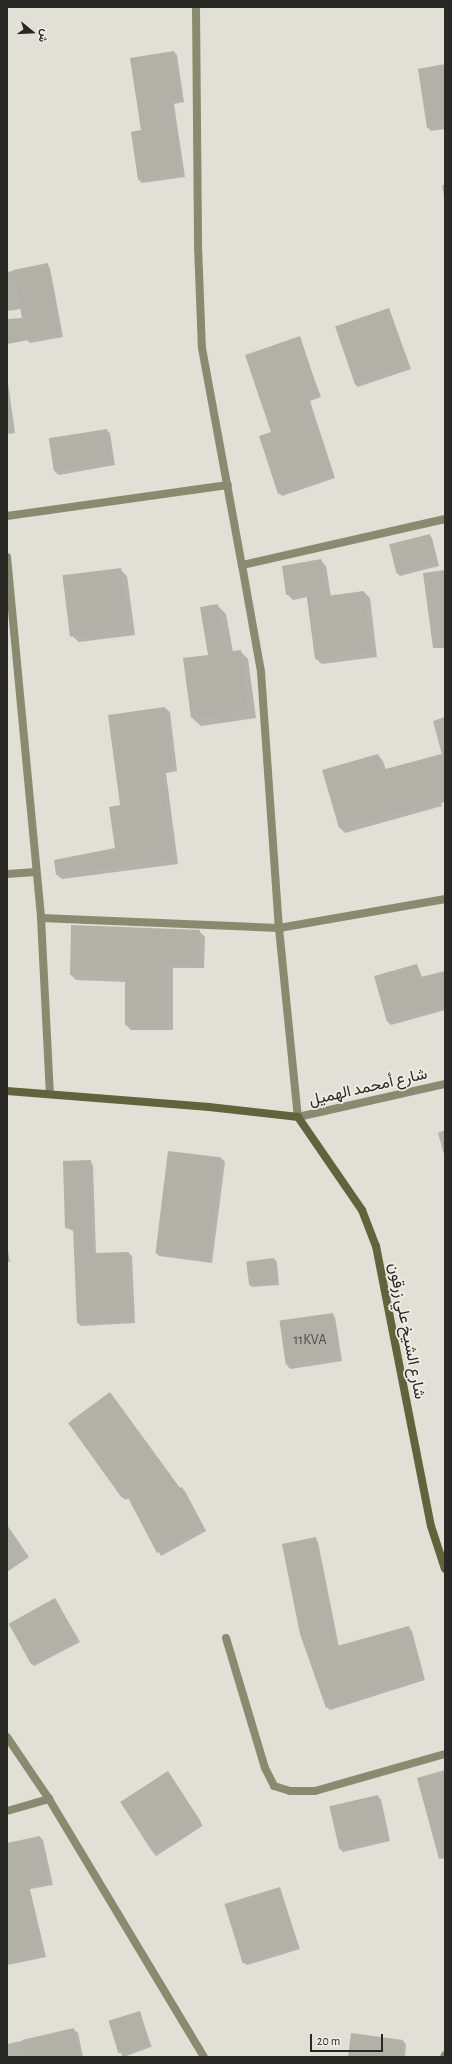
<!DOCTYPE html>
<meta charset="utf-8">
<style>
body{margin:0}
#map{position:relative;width:452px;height:2064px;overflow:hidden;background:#e0e0d6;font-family:"Alegreya Sans",Vazirmatn,sans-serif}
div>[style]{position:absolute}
.shadow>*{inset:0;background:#0003;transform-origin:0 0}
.building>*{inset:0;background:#b1b1a7;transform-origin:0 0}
.street>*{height:8px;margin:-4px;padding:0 4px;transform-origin:4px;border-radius:4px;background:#8a8a71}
.secondary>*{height:8px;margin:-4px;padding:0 4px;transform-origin:4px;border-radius:4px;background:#62623c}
span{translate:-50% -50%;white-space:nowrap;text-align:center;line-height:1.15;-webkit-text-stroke:3.5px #edede3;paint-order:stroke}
.number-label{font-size:14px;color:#4a4a46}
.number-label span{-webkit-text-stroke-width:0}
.street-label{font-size:16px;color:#282825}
.frame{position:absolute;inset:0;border:8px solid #282825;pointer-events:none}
.north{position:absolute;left:12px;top:12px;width:40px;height:40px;-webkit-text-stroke:3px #edede3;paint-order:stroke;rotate:108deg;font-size:11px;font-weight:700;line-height:16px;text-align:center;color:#282825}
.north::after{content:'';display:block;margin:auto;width:14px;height:18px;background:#282825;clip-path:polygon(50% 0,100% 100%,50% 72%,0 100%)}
.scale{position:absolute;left:310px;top:2034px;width:73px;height:18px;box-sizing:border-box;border:2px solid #282825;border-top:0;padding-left:5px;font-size:12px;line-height:14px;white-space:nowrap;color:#282825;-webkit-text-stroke:3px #edede3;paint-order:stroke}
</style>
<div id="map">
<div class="shadow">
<i style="clip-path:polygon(174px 52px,177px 55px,184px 102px,174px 104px,185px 177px,142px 183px,139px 180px,132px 133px,142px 131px)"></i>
<i style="clip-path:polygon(445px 65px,445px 129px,431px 131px,428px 128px,419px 69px)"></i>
<i style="clip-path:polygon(442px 185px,445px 185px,445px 204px)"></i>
<i style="clip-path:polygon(47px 264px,50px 268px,63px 337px,30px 343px,27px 340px,21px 309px,7px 311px,7px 272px)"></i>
<i style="clip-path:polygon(389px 309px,411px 369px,358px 387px,355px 384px)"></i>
<i style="clip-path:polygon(299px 338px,321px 397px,310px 401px,335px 478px,282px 496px,279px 493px,272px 433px)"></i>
<i style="clip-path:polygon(7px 375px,15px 433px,7px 434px)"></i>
<i style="clip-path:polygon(106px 430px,110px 433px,115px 465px,59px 475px,55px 472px,50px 440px)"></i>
<i style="clip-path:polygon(429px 535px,432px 538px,439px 566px,400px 576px,397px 573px,391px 545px)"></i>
<i style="clip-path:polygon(321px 560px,326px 566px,331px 597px,364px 592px,370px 598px,377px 657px,322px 664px,316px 659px,308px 597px,293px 600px,287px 594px)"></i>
<i style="clip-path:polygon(120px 569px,127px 576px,135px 635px,79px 642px,72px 636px)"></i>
<i style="clip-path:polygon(217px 605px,226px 614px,233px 652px,240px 651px,248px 659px,256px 718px,201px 726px,192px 718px,209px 655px)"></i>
<i style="clip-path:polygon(165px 708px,170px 712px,177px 771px,166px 773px,178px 864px,62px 879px,57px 875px,116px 849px,121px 806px)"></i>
<i style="clip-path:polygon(445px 717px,445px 793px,438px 794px,442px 806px,345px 833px,340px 828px,378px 755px,383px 761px,386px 770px,442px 755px,433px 721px)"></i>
<i style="clip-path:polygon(199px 931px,205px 937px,204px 968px,173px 968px,173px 1030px,131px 1030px,126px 1025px,126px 982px,76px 980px,71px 975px)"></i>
<i style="clip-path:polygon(417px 965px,422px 977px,445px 972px,445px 1010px,391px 1025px,388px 1022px)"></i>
<i style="clip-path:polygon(445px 1130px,445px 1158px,438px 1133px)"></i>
<i style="clip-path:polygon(222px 1159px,225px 1162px,212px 1263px,159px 1256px,156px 1253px)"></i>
<i style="clip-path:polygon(90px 1161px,93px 1165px,96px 1254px,128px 1253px,132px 1256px,135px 1323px,81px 1326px,78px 1323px,74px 1231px,66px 1228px,64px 1162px)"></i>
<i style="clip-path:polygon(7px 1245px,10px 1262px,7px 1262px)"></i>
<i style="clip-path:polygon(274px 1259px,277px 1262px,279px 1285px,252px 1287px,249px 1284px)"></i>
<i style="clip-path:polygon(332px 1314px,335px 1317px,342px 1361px,291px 1369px,287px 1366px)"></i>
<i style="clip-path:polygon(110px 1393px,180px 1489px,185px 1491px,206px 1531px,161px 1556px,129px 1498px,126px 1500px,122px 1497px)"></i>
<i style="clip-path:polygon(7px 1525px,29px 1557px,7px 1572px)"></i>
<i style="clip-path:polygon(315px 1538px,318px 1542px,339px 1647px,409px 1628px,412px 1631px,425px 1680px,330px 1710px,327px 1707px)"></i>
<i style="clip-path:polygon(55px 1599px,80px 1642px,34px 1666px,31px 1663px)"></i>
<i style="left:168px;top:1772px;width:64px;height:56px;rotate:57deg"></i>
<i style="clip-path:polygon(377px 1796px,381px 1799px,390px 1841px,343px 1852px,340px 1849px)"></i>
<i style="clip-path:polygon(40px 1837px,43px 1840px,53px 1885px,30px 1889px,46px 1957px,8px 1965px,7px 1844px)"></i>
<i style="clip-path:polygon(280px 1889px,300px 1949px,247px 1965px,243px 1962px)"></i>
<i style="left:139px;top:2012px;width:37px;height:31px;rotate:70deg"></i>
<i style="clip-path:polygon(74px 2030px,78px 2033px,83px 2057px,7px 2057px,7px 2044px)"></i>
<i style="clip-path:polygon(352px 2034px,403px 2041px,406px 2044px,405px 2057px,349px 2057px)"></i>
</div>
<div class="building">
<i style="clip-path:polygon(174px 51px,182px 99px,171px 101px,182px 174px,138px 180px,131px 132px,141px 130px,130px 58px)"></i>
<i style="clip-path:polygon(445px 64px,445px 126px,427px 128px,418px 69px)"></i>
<i style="clip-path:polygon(48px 263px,60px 334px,7px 344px,7px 319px,22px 318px,13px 270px)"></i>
<i style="left:389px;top:308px;width:61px;height:57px;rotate:71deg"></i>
<i style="clip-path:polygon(300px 336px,319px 394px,307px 398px,333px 475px,278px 494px,259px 436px,271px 432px,245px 355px)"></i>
<i style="left:107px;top:429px;width:33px;height:59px;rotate:81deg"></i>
<i style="left:430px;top:534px;width:30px;height:42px;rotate:76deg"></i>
<i style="clip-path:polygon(321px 559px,327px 596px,364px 591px,372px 652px,315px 659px,306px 591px,286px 595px,282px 566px)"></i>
<i style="left:121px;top:568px;width:62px;height:59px;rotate:83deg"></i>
<i style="clip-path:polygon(445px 570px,445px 648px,433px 648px,423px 573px)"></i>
<i style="clip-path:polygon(218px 604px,226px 652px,241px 650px,248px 710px,191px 718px,183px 658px,208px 655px,200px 607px)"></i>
<i style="clip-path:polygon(165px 707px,173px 767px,162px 768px,174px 859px,56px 875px,54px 860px,115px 848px,109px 807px,120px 805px,108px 715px)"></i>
<i style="clip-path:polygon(445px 753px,445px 802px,424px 808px,424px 805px,339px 828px,322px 770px,378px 754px,382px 770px)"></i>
<i style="clip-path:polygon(71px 925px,200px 930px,199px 963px,168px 963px,168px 1025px,125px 1025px,125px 977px,70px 975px)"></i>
<i style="clip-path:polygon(417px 964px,421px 977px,445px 971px,445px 1006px,387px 1022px,374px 976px)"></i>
<i style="left:168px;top:1151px;width:54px;height:103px;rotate:7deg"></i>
<i style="clip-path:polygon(91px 1160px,93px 1253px,129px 1252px,132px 1321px,77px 1323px,73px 1228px,65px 1228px,63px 1161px)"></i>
<i style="left:274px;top:1258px;width:24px;height:28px;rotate:83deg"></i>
<i style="left:333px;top:1313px;width:45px;height:54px;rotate:82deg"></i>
<i style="clip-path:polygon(110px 1392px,180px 1488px,182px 1487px,204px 1528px,157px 1553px,126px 1494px,122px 1498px,68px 1423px)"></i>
<i style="clip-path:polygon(316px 1537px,337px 1646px,409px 1626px,423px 1677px,326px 1708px,300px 1634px,282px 1544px)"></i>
<i style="left:55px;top:1598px;width:46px;height:53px;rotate:61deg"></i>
<i style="clip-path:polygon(445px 1770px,445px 1858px,439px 1859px,417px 1778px)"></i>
<i style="left:168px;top:1771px;width:61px;height:57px;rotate:57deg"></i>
<i style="left:378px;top:1795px;width:44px;height:50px;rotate:77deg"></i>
<i style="clip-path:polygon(40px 1836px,50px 1882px,28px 1886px,43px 1954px,7px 1962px,7px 1843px)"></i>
<i style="left:280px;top:1887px;width:62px;height:58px;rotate:73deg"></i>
<i style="left:140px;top:2011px;width:34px;height:33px;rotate:73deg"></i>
<i style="clip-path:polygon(74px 2028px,81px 2057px,26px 2057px,22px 2040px)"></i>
<i style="clip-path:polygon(351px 2033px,403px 2040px,401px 2057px,348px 2057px)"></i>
</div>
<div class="street">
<i style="left:196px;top:7px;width:239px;rotate:89.5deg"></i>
<i style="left:198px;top:246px;width:102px;rotate:87.8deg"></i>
<i style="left:202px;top:348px;width:221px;rotate:79.6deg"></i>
<i style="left:7px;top:516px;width:223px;rotate:-8deg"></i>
<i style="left:445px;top:519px;width:208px;rotate:167.2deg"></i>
<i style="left:242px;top:565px;width:109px;rotate:79.9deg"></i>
<i style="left:261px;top:672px;width:257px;rotate:86deg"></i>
<i style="left:279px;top:928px;width:190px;rotate:84.3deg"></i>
<i style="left:298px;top:1117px;width:151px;rotate:-12.7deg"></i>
<i style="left:7px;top:557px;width:363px;rotate:84.6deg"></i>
<i style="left:41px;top:918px;width:175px;rotate:87.1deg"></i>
<i style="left:7px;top:874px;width:29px;rotate:-4deg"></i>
<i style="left:41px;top:918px;width:238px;rotate:2.4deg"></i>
<i style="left:279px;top:928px;width:169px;rotate:-9.9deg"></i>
<i style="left:226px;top:1638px;width:136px;rotate:73.3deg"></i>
<i style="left:265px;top:1768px;width:20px;rotate:63deg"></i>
<i style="left:274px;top:1786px;width:17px;rotate:17deg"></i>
<i style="left:290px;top:1791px;width:25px"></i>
<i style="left:315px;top:1791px;width:135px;rotate:-15.9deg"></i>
<i style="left:7px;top:1737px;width:75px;rotate:55.9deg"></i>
<i style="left:49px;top:1799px;width:301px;rotate:59deg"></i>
<i style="left:7px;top:1811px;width:44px;rotate:-15.9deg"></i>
<i style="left:444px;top:2057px;width:2px;rotate:-63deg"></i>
</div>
<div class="secondary">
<i style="left:7px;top:1091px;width:203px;rotate:4.5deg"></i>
<i style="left:209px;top:1107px;width:90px;rotate:6.4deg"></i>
<i style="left:298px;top:1117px;width:113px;rotate:55.5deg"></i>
<i style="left:362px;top:1210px;width:39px;rotate:69deg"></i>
<i style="left:376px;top:1246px;width:285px;rotate:78.9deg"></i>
<i style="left:431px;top:1526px;width:45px;rotate:72deg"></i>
</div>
<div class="number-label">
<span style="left:310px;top:1340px">11KVA</span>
</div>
<div class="street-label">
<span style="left:368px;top:1087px;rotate:-13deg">شارع أمحمد الهميل</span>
<span style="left:407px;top:1331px;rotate:79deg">شارع الشيخ علي زرقون</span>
</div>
<div class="frame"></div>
<div class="north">ش</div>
<div class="scale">20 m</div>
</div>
